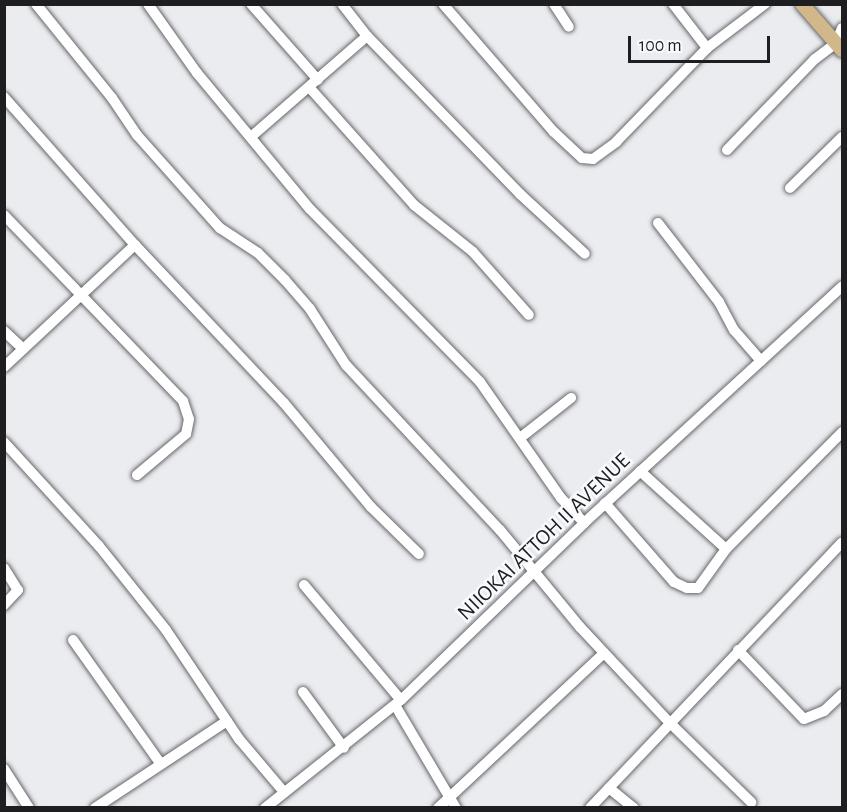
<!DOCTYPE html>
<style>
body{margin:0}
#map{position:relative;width:847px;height:812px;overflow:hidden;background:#ebecf0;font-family:"Alegreya Sans",sans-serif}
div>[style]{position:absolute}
.roads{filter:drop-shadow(0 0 2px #66676a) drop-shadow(0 0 2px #66676a)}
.minor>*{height:10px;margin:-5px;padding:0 5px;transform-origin:5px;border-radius:5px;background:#fff}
.major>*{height:14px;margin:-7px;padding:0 7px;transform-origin:7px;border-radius:7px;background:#d2b78b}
span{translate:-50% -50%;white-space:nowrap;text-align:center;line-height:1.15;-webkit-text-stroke:5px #f8fafd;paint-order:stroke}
.street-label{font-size:22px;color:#1e1e20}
.frame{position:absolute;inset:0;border:6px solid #1e1e20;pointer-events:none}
.scale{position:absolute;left:628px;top:36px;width:142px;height:27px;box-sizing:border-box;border:3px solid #1e1e20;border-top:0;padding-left:8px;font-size:18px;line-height:21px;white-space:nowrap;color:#1e1e20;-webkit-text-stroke:4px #f8fafd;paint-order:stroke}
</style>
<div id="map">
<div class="roads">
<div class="minor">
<i style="left:36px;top:4px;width:121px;rotate:51deg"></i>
<i style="left:112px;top:98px;width:45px;rotate:56deg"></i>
<i style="left:137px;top:135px;width:125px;rotate:48.3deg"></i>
<i style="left:220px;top:228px;width:45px;rotate:33.3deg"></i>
<i style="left:258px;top:253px;width:38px;rotate:45deg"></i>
<i style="left:285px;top:280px;width:38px;rotate:49deg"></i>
<i style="left:310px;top:309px;width:67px;rotate:57.3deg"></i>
<i style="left:346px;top:365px;width:226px;rotate:47deg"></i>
<i style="left:500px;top:530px;width:126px;rotate:50.5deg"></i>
<i style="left:580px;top:627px;width:130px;rotate:46.9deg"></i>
<i style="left:669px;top:722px;width:115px;rotate:44.3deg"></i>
<i style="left:148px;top:4px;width:85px;rotate:54.6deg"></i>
<i style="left:197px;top:73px;width:177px;rotate:50.3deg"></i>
<i style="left:310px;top:209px;width:243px;rotate:45.5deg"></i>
<i style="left:480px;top:382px;width:141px;rotate:55.1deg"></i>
<i style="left:561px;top:498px;width:34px;rotate:47deg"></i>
<i style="left:251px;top:4px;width:101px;rotate:48.6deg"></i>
<i style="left:342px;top:4px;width:41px;rotate:52deg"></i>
<i style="left:367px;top:36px;width:220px;rotate:45.9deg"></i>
<i style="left:520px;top:194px;width:88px;rotate:42.7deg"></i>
<i style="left:443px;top:4px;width:169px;rotate:49.1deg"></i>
<i style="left:554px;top:132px;width:38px;rotate:43deg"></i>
<i style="left:582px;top:158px;width:11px;rotate:5deg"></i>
<i style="left:593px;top:159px;width:29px;rotate:-36deg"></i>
<i style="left:616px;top:142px;width:131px;rotate:-45.9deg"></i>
<i style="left:707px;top:48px;width:73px;rotate:-37.2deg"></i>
<i style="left:554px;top:4px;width:27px;rotate:57deg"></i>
<i style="left:673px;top:4px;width:56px;rotate:52.3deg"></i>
<i style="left:309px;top:87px;width:158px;rotate:48.3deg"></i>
<i style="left:414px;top:205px;width:75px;rotate:38.5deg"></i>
<i style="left:473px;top:252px;width:84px;rotate:48.4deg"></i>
<i style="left:4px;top:97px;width:198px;rotate:48.5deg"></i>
<i style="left:135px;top:245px;width:217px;rotate:46.7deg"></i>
<i style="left:284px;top:403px;width:136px;rotate:50.1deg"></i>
<i style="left:371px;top:507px;width:67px;rotate:44.4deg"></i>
<i style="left:252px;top:136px;width:152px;rotate:-41deg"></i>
<i style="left:727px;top:150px;width:127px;rotate:-46deg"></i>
<i style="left:815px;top:59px;width:26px;rotate:-37deg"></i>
<i style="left:836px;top:43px;width:16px;rotate:-68deg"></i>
<i style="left:790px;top:188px;width:73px;rotate:-44.4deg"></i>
<i style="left:4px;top:215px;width:258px;rotate:46.1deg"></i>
<i style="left:183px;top:401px;width:19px;rotate:72deg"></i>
<i style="left:189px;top:419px;width:15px;rotate:101deg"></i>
<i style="left:186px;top:434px;width:64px;rotate:140.1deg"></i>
<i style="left:658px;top:223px;width:100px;rotate:52.3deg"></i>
<i style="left:719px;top:302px;width:32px;rotate:62deg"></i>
<i style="left:734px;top:330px;width:41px;rotate:48.9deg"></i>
<i style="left:4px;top:331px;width:26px;rotate:43deg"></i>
<i style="left:4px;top:367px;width:179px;rotate:-43deg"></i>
<i style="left:520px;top:438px;width:65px;rotate:-38.1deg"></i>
<i style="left:4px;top:442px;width:141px;rotate:47.6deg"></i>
<i style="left:99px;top:546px;width:107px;rotate:51.4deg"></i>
<i style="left:166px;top:630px;width:131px;rotate:56.2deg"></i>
<i style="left:239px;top:739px;width:70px;rotate:49.7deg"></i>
<i style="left:640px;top:471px;width:116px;rotate:42.2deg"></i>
<i style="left:605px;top:503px;width:105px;rotate:48.9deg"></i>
<i style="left:674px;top:582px;width:14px;rotate:25deg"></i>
<i style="left:687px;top:588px;width:11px"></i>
<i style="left:698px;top:588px;width:48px;rotate:-54.3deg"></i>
<i style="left:726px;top:549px;width:165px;rotate:-45.2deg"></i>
<i style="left:4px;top:568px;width:26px;rotate:58deg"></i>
<i style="left:18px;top:590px;width:21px;rotate:133deg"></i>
<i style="left:304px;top:585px;width:150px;rotate:49.9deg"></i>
<i style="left:73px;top:640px;width:151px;rotate:54.7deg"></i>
<i style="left:738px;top:650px;width:95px;rotate:46.3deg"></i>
<i style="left:804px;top:719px;width:22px;rotate:-22deg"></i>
<i style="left:824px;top:711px;width:25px;rotate:-43deg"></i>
<i style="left:303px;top:692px;width:69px;rotate:53.8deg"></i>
<i style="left:395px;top:705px;width:120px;rotate:59.4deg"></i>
<i style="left:4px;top:769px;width:46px;rotate:57.3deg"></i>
<i style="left:609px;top:788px;width:32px;rotate:39deg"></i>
<i style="left:95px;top:808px;width:158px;rotate:-33.4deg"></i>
<i style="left:265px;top:808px;width:174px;rotate:-38.5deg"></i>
<i style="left:401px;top:700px;width:255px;rotate:-44deg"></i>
<i style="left:584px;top:523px;width:350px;rotate:-42.5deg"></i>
<i style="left:438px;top:808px;width:227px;rotate:-43deg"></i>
<i style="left:590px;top:808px;width:366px;rotate:-46.5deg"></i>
</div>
<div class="major">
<i style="left:802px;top:4px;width:61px;rotate:49deg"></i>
</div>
</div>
<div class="street-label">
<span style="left:544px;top:537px;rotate:-44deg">NIIOKAI ATTOH II AVENUE</span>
</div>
<div class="frame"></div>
<div class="scale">100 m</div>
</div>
